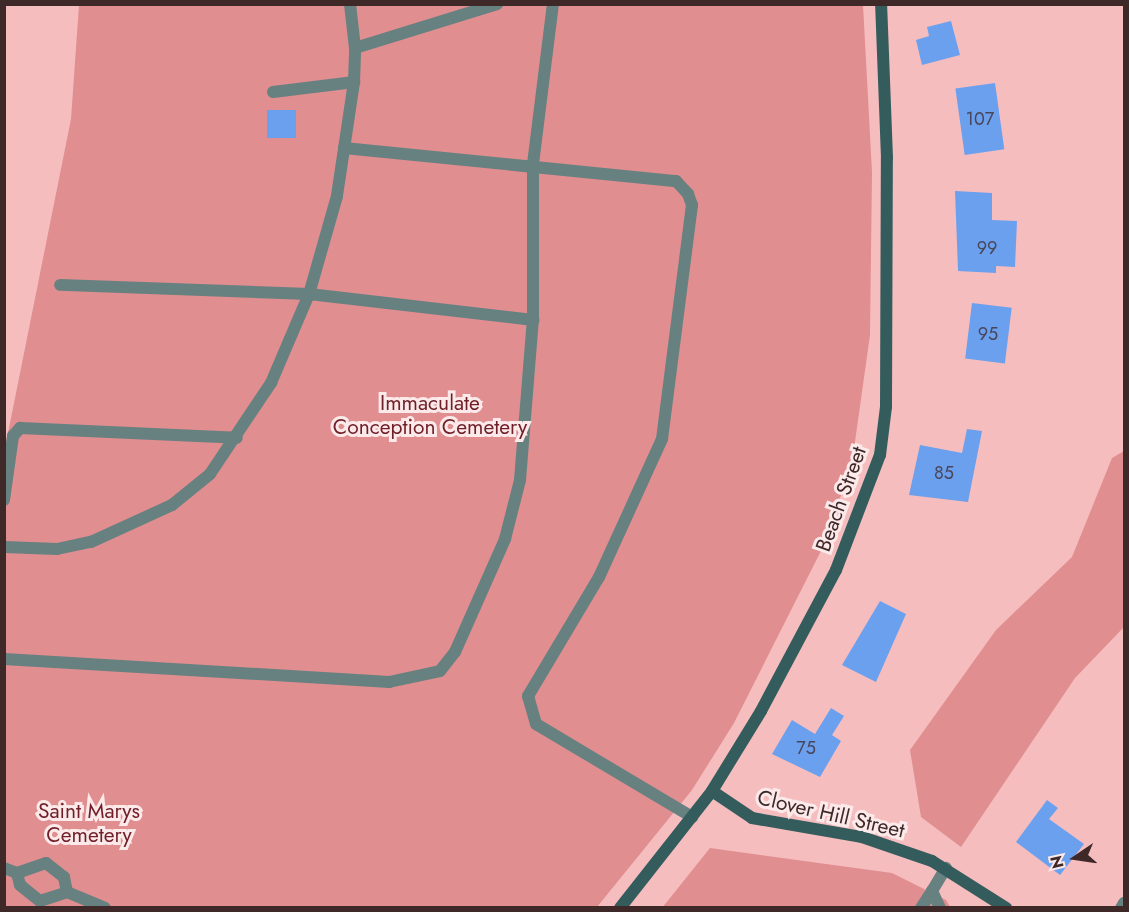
<!DOCTYPE html>
<style>
body{margin:0}
#map{position:relative;width:1129px;height:912px;overflow:hidden;background:#f6bdbe;font-family:Jost,sans-serif}
div>[style]{position:absolute}
.green>*{inset:0;background:#e08e90}
.building>*{inset:0;background:#6ba0ee;transform-origin:0 0}
.lane>*{height:12px;margin:-6px;padding:0 6px;transform-origin:6px;border-radius:6px;background:#678181}
.street>*{height:12px;margin:-6px;padding:0 6px;transform-origin:6px;border-radius:6px;background:#678181}
.secondary>*{height:12px;margin:-6px;padding:0 6px;transform-origin:6px;border-radius:6px;background:#355c5d}
span{translate:-50% -50%;white-space:nowrap;text-align:center;line-height:1.15;-webkit-text-stroke:6px #fceaea;paint-order:stroke}
.number-label{font-size:18px;color:#49465a}
.number-label span{-webkit-text-stroke-width:0}
.park-label{font-size:21px;color:#701e28}
.street-label{font-size:21px;color:#3e2828}
.frame{position:absolute;inset:0;border:6px solid #3e2828;pointer-events:none}
.north{position:absolute;left:1045px;top:828px;width:60px;height:60px;-webkit-text-stroke:4px #fceaea;paint-order:stroke;rotate:257deg;font-size:16px;font-weight:700;line-height:24px;text-align:center;color:#3e2828}
.north::after{content:'';display:block;margin:auto;width:21px;height:27px;background:#3e2828;clip-path:polygon(50% 0,100% 100%,50% 72%,0 100%)}
</style>
<div id="map">
<div class="green">
<i style="clip-path:polygon(79px 5px,863px 5px,872px 172px,870px 335px,852px 463px,824px 545px,734px 723px,692px 790px,597px 907px,5px 908px,5px 448px,71px 119px)"></i>
<i style="clip-path:polygon(1124px 451px,1124px 627px,1075px 678px,961px 847px,921px 817px,910px 750px,996px 630px,1072px 557px,1112px 458px)"></i>
<i style="clip-path:polygon(710px 848px,892px 873px,946px 900px,950px 907px,662px 908px)"></i>
</div>
<div class="building">
<i style="clip-path:polygon(951px 21px,960px 55px,922px 65px,916px 40px,929px 36px,927px 27px)"></i>
<i style="left:995px;top:83px;width:67px;height:40px;rotate:82deg"></i>
<i style="left:267px;top:110px;width:29px;height:28px"></i>
<i style="clip-path:polygon(955px 191px,992px 193px,992px 220px,1017px 221px,1015px 267px,996px 266px,996px 273px,958px 271px)"></i>
<i style="left:972px;top:303px;width:40px;height:56px;rotate:7deg"></i>
<i style="clip-path:polygon(967px 429px,982px 431px,968px 502px,909px 495px,920px 445px,962px 453px)"></i>
<i style="clip-path:polygon(880px 601px,906px 614px,876px 682px,842px 665px)"></i>
<i style="clip-path:polygon(831px 708px,844px 716px,832px 735px,841px 741px,820px 777px,772px 754px,792px 720px,815px 734px)"></i>
<i style="clip-path:polygon(1047px 800px,1058px 808px,1049px 819px,1084px 844px,1060px 875px,1016px 842px)"></i>
</div>
<div class="lane">
<i style="left:350px;top:4px;width:44px;rotate:83.5deg"></i>
<i style="left:354px;top:82px;width:115px;rotate:98.5deg"></i>
<i style="left:337px;top:196px;width:102px;rotate:105.9deg"></i>
<i style="left:309px;top:294px;width:226px;rotate:6.6deg"></i>
<i style="left:533px;top:320px;width:156px;rotate:-90deg"></i>
<i style="left:533px;top:164px;width:161px;rotate:-82.9deg"></i>
<i style="left:273px;top:92px;width:82px;rotate:-7deg"></i>
<i style="left:354px;top:82px;width:34px;rotate:-88deg"></i>
<i style="left:355px;top:48px;width:149px;rotate:-17.2deg"></i>
<i style="left:344px;top:148px;width:334px;rotate:5.7deg"></i>
<i style="left:676px;top:181px;width:18px;rotate:47deg"></i>
<i style="left:688px;top:194px;width:12px;rotate:70deg"></i>
<i style="left:692px;top:205px;width:236px;rotate:97.3deg"></i>
<i style="left:662px;top:439px;width:152px;rotate:114.5deg"></i>
<i style="left:599px;top:577px;width:139px;rotate:120.8deg"></i>
<i style="left:528px;top:696px;width:29px;rotate:74deg"></i>
<i style="left:536px;top:724px;width:182px;rotate:30.8deg"></i>
<i style="left:4px;top:500px;width:65px;rotate:-82deg"></i>
<i style="left:13px;top:436px;width:11px;rotate:-49deg"></i>
<i style="left:20px;top:428px;width:217px;rotate:2.6deg"></i>
<i style="left:4px;top:547px;width:53px;rotate:2.2deg"></i>
<i style="left:57px;top:549px;width:35px;rotate:-12deg"></i>
<i style="left:91px;top:542px;width:89px;rotate:-24.6deg"></i>
<i style="left:172px;top:505px;width:49px;rotate:-39.2deg"></i>
<i style="left:210px;top:474px;width:110px;rotate:-56.2deg"></i>
<i style="left:271px;top:383px;width:97px;rotate:-66.9deg"></i>
<i style="left:309px;top:294px;width:249px;rotate:-177.9deg"></i>
<i style="left:4px;top:659px;width:386px;rotate:3.4deg"></i>
<i style="left:389px;top:682px;width:52px;rotate:-12.2deg"></i>
<i style="left:440px;top:671px;width:24px;rotate:-52deg"></i>
<i style="left:455px;top:652px;width:124px;rotate:-66.1deg"></i>
<i style="left:505px;top:539px;width:61px;rotate:-75.7deg"></i>
<i style="left:520px;top:480px;width:161px;rotate:-85.4deg"></i>
<i style="left:4px;top:868px;width:14px;rotate:21deg"></i>
<i style="left:17px;top:873px;width:31px;rotate:-19deg"></i>
<i style="left:46px;top:863px;width:23px;rotate:38deg"></i>
<i style="left:64px;top:877px;width:15px;rotate:79deg"></i>
<i style="left:17px;top:873px;width:12px;rotate:76deg"></i>
<i style="left:20px;top:885px;width:26px;rotate:39deg"></i>
<i style="left:40px;top:901px;width:28px;rotate:-18deg"></i>
<i style="left:67px;top:892px;width:41px;rotate:22.8deg"></i>
<i style="left:921px;top:908px;width:20px;rotate:-57deg"></i>
<i style="left:940px;top:908px;width:19px;rotate:-115deg"></i>
<i style="left:932px;top:891px;width:27px;rotate:-59deg"></i>
</div>
<div class="street">
<i style="left:1121px;top:908px;width:6px;rotate:-59deg"></i>
</div>
<div class="secondary">
<i style="left:712px;top:791px;width:48px;rotate:34deg"></i>
<i style="left:752px;top:818px;width:112px;rotate:9.8deg"></i>
<i style="left:862px;top:837px;width:74px;rotate:18.9deg"></i>
<i style="left:932px;top:861px;width:88px;rotate:32.4deg"></i>
<i style="left:620px;top:908px;width:149px;rotate:-51.8deg"></i>
<i style="left:712px;top:791px;width:94px;rotate:-58.5deg"></i>
<i style="left:761px;top:711px;width:160px;rotate:-62deg"></i>
<i style="left:836px;top:570px;width:123px;rotate:-69.1deg"></i>
<i style="left:880px;top:455px;width:48px;rotate:-82.9deg"></i>
<i style="left:886px;top:407px;width:249px;rotate:-89.8deg"></i>
<i style="left:887px;top:158px;width:154px;rotate:-92.2deg"></i>
</div>
<div class="number-label">
<span style="left:980px;top:119px">107</span>
<span style="left:987px;top:248px">99</span>
<span style="left:988px;top:334px">95</span>
<span style="left:944px;top:473px">85</span>
<span style="left:806px;top:748px">75</span>
</div>
<div class="park-label">
<span style="left:430px;top:415px">Immaculate<br>Conception Cemetery</span>
<span style="left:89px;top:823px">Saint Marys<br>Cemetery</span>
</div>
<div class="street-label">
<span style="left:841px;top:499px;rotate:-70deg">Beach Street</span>
<span style="left:831px;top:814px;rotate:13deg">Clover Hill Street</span>
</div>
<div class="frame"></div>
<div class="north">N</div>
</div>
